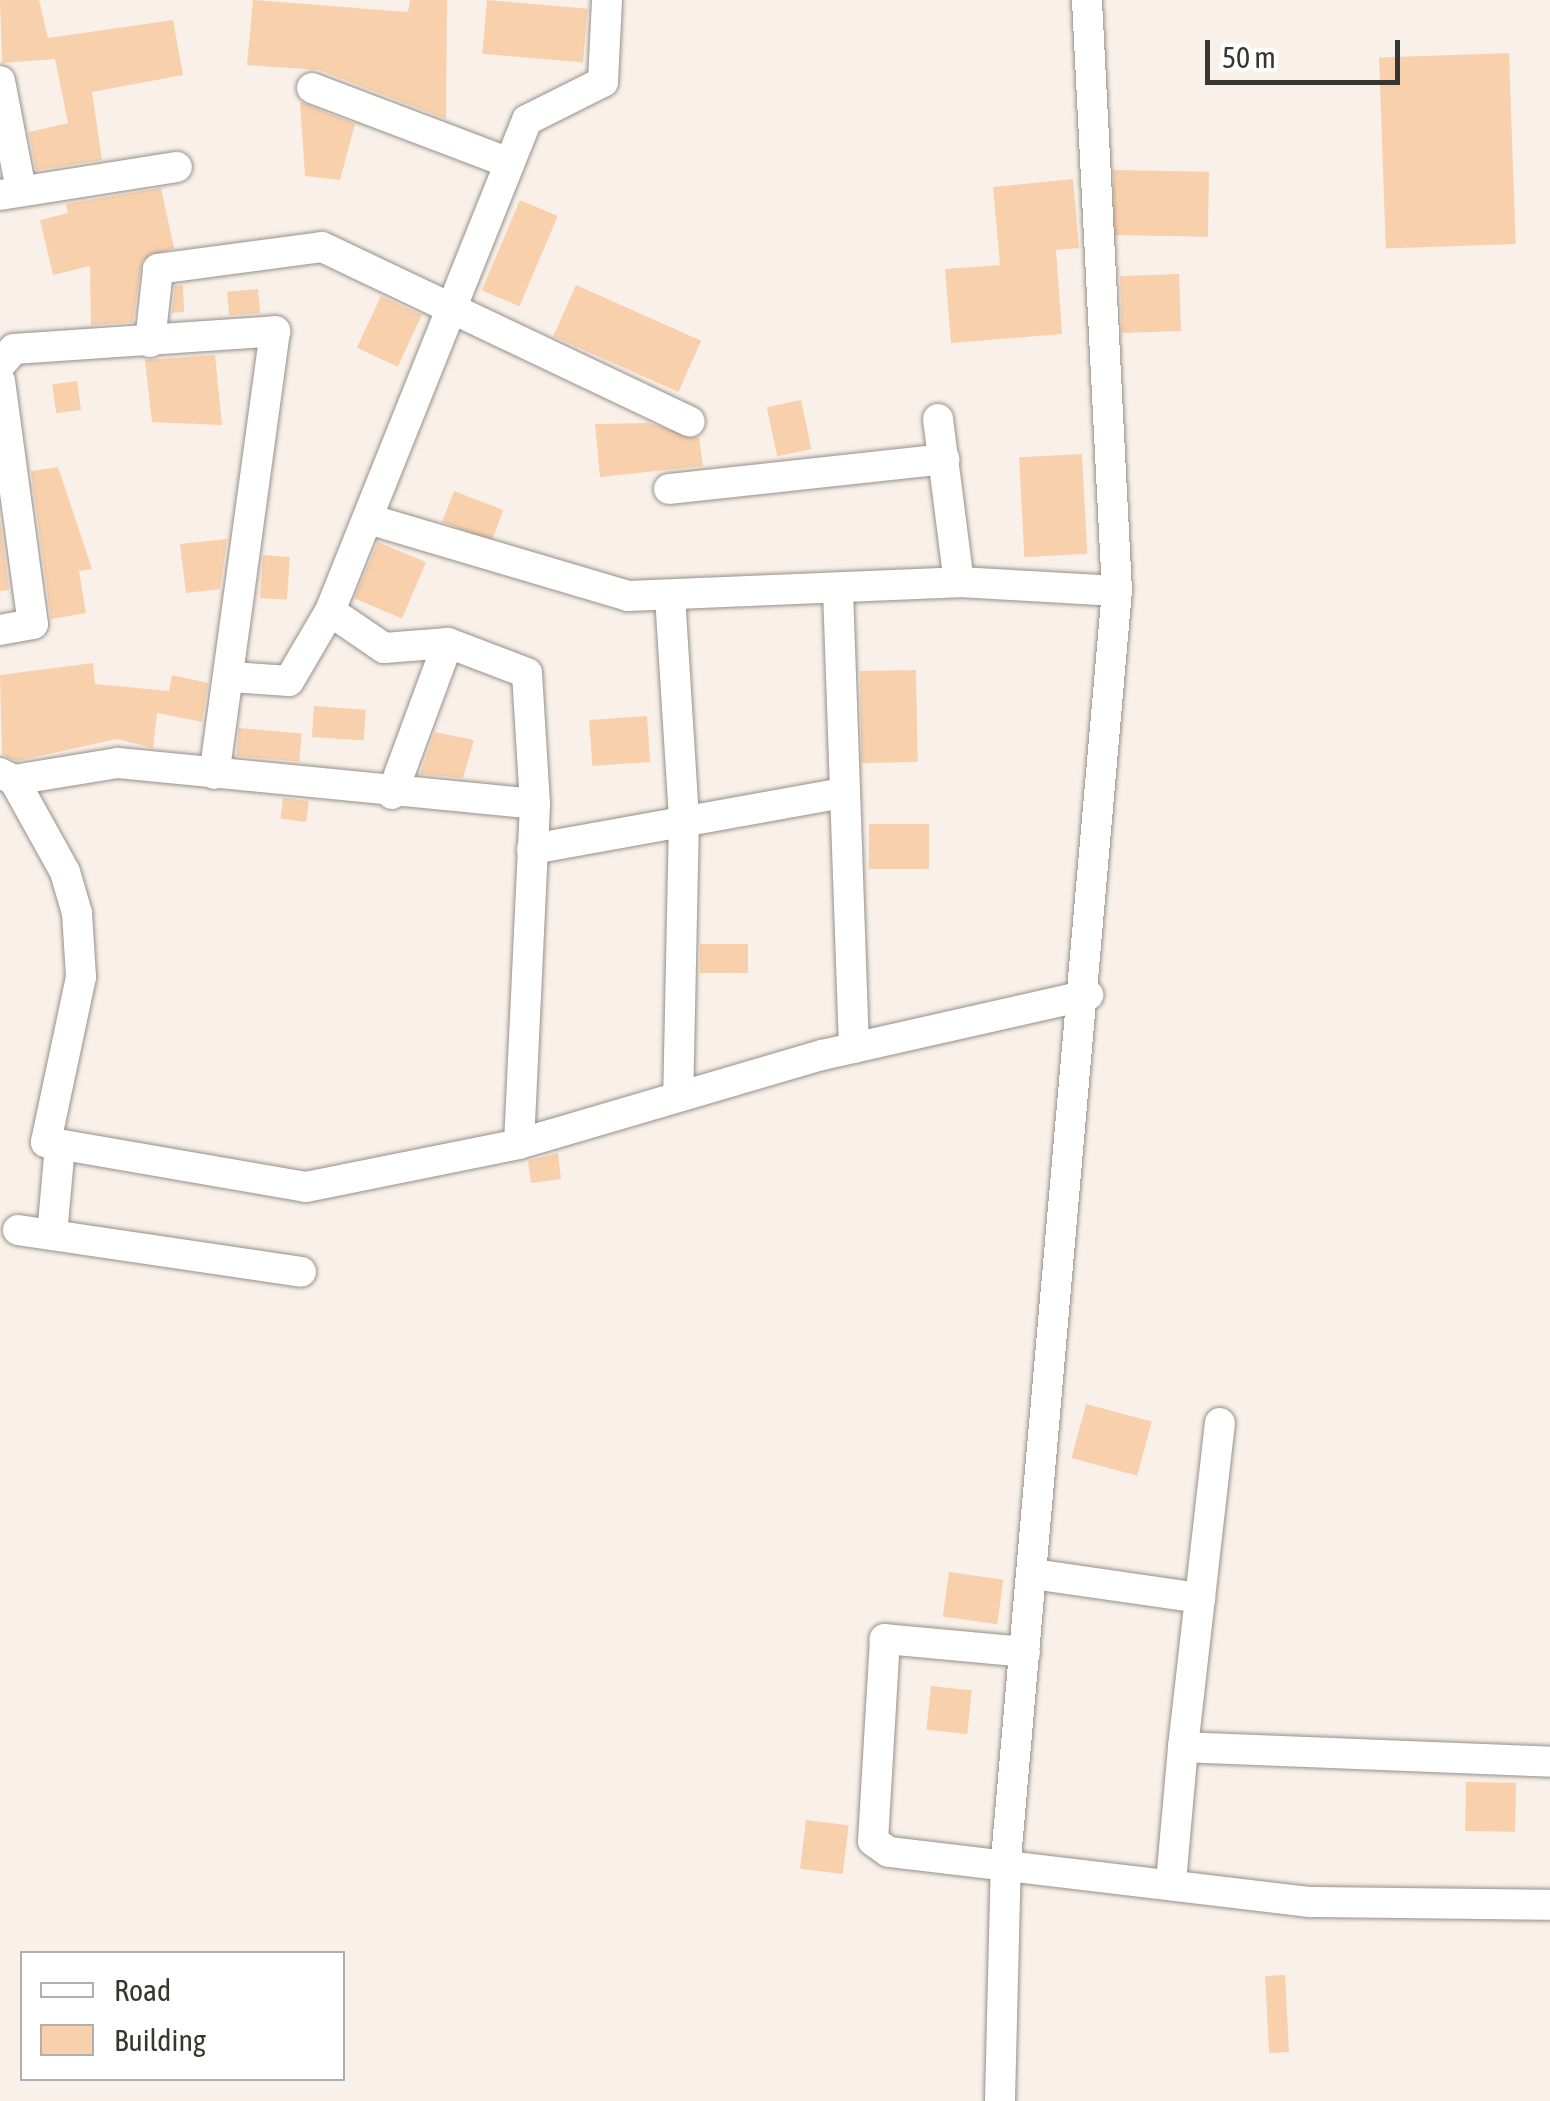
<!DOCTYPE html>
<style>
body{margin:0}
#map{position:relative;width:1550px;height:2101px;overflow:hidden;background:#f9f1e9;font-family:"Asap Condensed",sans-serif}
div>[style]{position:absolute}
.building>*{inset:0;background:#f8d0ac;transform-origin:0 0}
.roads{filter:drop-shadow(0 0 2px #979089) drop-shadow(0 0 2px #979089)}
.minor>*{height:30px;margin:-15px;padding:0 15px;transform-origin:15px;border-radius:15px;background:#fff}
span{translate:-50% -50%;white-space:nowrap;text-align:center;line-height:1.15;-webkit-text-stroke:10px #fff;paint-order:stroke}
.legend{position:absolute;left:20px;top:1951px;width:325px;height:130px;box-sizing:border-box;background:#fff;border:2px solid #afafad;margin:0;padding:12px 18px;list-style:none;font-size:30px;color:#383632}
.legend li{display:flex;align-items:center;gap:20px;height:50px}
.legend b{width:50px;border:2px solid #afafad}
.scale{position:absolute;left:1205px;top:40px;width:195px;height:45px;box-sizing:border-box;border:5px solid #383632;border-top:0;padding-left:12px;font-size:30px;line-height:35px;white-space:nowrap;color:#383632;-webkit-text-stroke:8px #fff;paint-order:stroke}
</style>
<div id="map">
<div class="building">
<i style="clip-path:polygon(0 0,39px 0,48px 38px,173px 20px,183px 75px,92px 92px,102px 160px,36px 170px,29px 132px,68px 123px,55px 59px,2px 63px)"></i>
<i style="clip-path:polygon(253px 0,408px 12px,410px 0,447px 0,446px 119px,319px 70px,247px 65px)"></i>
<i style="left:487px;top:0;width:101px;height:54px;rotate:5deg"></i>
<i style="left:1509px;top:53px;width:191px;height:130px;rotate:88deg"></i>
<i style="clip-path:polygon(300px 102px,355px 124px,340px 180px,305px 176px)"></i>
<i style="left:1114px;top:170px;width:95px;height:65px;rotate:1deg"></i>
<i style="clip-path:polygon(1073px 179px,1079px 248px,1056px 250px,1062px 334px,951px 343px,945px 269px,1000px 265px,993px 187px)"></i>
<i style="clip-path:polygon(161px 188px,174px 248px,142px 260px,133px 322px,91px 325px,90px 266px,53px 275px,40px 220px,68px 213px,66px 204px)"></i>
<i style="left:520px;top:200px;width:41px;height:98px;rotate:23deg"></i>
<i style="left:1179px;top:274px;width:57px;height:59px;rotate:88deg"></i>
<i style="clip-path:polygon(183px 285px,184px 312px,172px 313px,175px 286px)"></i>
<i style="left:576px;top:285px;width:137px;height:56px;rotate:24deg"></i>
<i style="left:258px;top:289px;width:24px;height:31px;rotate:85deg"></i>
<i style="left:381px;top:296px;width:45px;height:57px;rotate:25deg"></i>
<i style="clip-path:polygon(215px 355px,222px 425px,152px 422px,145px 360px)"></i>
<i style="left:77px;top:381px;width:29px;height:25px;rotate:82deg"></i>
<i style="left:801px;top:400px;width:50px;height:35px;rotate:78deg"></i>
<i style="clip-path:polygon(648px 423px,699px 438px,703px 466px,600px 477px,595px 424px)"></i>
<i style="left:1082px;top:454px;width:100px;height:63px;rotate:87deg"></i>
<i style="clip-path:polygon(58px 467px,92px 569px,79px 571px,86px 613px,51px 619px,31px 471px)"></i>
<i style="left:454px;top:491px;width:53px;height:33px;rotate:21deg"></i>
<i style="clip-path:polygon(0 520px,9px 590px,0 591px)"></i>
<i style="clip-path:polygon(227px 539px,220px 589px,186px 593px,180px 544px)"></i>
<i style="left:378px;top:542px;width:52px;height:61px;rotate:23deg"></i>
<i style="left:263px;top:555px;width:27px;height:43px;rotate:4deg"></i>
<i style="clip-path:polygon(93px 663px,95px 684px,169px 691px,172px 675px,208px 683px,202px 722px,157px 713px,153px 748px,117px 739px,17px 761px,2px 755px,0 675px)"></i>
<i style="left:916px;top:670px;width:92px;height:56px;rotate:89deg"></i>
<i style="left:314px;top:706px;width:52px;height:31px;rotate:4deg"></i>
<i style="left:647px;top:716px;width:46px;height:58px;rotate:86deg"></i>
<i style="left:239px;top:728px;width:63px;height:28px;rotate:5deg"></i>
<i style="clip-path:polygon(435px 732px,474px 740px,463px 778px,420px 774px)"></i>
<i style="left:283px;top:798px;width:26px;height:21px;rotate:7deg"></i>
<i style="left:929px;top:824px;width:45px;height:60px;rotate:90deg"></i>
<i style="left:748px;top:944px;width:29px;height:48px;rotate:90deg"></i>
<i style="clip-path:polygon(558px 1153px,561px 1179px,531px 1183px,528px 1161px)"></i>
<i style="left:1086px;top:1404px;width:68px;height:56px;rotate:15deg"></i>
<i style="left:949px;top:1572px;width:55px;height:45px;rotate:8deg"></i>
<i style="left:931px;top:1686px;width:41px;height:44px;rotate:6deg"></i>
<i style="left:1466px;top:1782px;width:50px;height:49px;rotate:1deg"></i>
<i style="left:806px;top:1820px;width:43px;height:49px;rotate:7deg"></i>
<i style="left:1285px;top:1975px;width:77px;height:20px;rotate:87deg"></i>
</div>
<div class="roads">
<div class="minor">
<i style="left:0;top:81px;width:111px;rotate:79.1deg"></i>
<i style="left:312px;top:88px;width:211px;rotate:20.8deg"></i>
<i style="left:0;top:195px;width:179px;rotate:-9deg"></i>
<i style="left:150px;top:342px;width:73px;rotate:-83.7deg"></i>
<i style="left:158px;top:269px;width:165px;rotate:-7.6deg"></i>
<i style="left:322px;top:247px;width:407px;rotate:25.4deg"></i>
<i style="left:0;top:365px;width:21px;rotate:-49deg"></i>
<i style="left:14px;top:349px;width:262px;rotate:-3.9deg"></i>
<i style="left:275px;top:331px;width:447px;rotate:97.8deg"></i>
<i style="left:0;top:381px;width:245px;rotate:82.3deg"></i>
<i style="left:33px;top:624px;width:34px;rotate:170deg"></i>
<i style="left:938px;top:419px;width:164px;rotate:82.7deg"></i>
<i style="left:669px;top:489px;width:277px;rotate:-6.2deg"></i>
<i style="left:368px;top:519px;width:271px;rotate:16.5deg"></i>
<i style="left:628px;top:596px;width:331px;rotate:-2.4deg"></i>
<i style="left:959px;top:582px;width:158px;rotate:3.3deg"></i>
<i style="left:838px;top:590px;width:458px;rotate:88deg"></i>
<i style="left:670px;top:596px;width:223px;rotate:86.4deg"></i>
<i style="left:684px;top:819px;width:275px;rotate:91.2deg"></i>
<i style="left:232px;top:677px;width:57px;rotate:4deg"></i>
<i style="left:289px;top:681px;width:81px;rotate:-59.6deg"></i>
<i style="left:0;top:773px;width:16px;rotate:27deg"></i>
<i style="left:14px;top:780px;width:105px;rotate:61deg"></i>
<i style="left:65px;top:872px;width:43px;rotate:73.7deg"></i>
<i style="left:77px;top:913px;width:64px;rotate:86.4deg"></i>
<i style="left:81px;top:977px;width:169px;rotate:102deg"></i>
<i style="left:46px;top:1142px;width:264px;rotate:9.8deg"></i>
<i style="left:306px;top:1187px;width:217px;rotate:-11.4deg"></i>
<i style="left:519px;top:1144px;width:316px;rotate:-16.4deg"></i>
<i style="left:822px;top:1055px;width:273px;rotate:-12.7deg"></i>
<i style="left:14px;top:780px;width:105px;rotate:-9.3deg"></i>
<i style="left:118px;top:763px;width:419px;rotate:5.6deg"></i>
<i style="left:392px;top:794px;width:161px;rotate:-69.7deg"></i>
<i style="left:532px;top:849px;width:312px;rotate:-10.2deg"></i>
<i style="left:519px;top:1144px;width:340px;rotate:-87.3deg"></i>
<i style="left:535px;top:804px;width:131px;rotate:-93.5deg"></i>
<i style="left:527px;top:673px;width:85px;rotate:-159.2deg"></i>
<i style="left:448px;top:643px;width:64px;rotate:175.5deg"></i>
<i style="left:384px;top:648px;width:65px;rotate:-145.6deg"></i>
<i style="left:330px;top:611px;width:529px;rotate:-68.14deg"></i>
<i style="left:527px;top:120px;width:85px;rotate:-26.6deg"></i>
<i style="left:603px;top:82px;width:82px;rotate:-87.2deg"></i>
<i style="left:18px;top:1230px;width:286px;rotate:8.4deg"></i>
<i style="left:52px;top:1235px;width:90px;rotate:-84.9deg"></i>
<i style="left:1033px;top:1574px;width:169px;rotate:8.2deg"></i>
<i style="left:1025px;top:1652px;width:141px;rotate:-174.7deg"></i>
<i style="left:885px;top:1639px;width:202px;rotate:93.4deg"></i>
<i style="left:873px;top:1841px;width:19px;rotate:35deg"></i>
<i style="left:889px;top:1852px;width:424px;rotate:6.8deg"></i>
<i style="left:1310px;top:1902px;width:240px;rotate:0.7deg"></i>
<i style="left:1183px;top:1747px;width:326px;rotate:-83.5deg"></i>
<i style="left:1171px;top:1882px;width:136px;rotate:-84.9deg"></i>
<i style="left:1183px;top:1747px;width:367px;rotate:2.3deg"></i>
<i style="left:1000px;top:2101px;width:242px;rotate:-88.6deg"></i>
<i style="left:1006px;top:1859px;width:1273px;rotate:-85deg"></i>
<i style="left:1117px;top:591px;width:592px;rotate:-92.91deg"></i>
</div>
</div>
<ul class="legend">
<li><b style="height:12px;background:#fff"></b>Road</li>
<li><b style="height:28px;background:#f8d0ac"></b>Building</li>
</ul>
<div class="scale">50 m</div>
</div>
